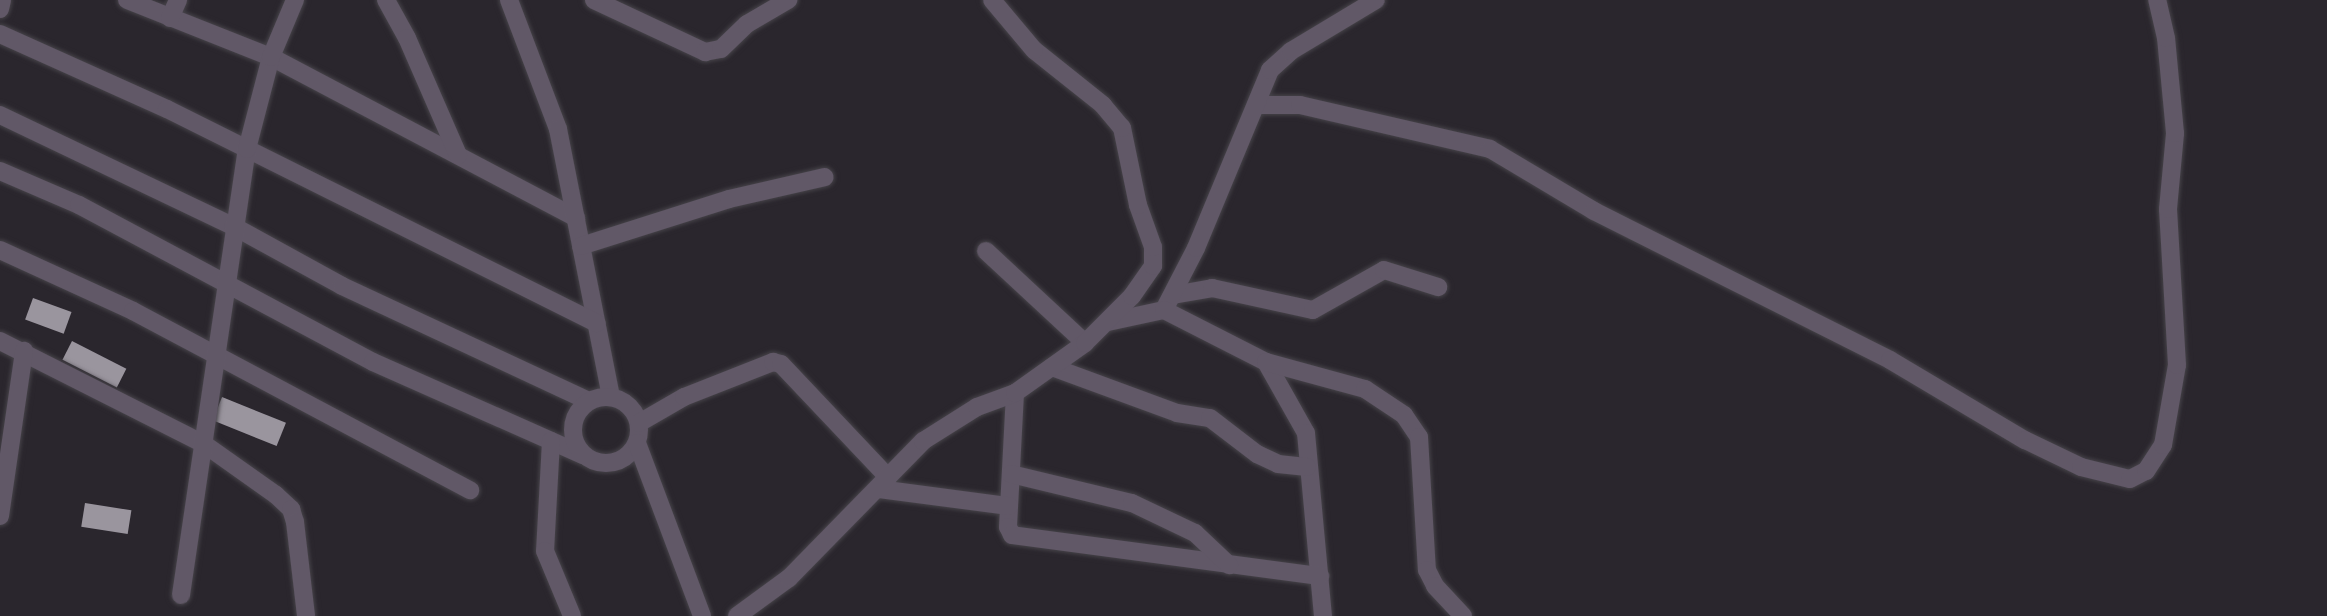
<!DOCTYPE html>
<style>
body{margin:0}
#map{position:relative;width:2327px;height:616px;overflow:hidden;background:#2a262d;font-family:"PT Sans",sans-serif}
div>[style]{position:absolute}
.building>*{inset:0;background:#9a959e;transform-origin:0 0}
.roads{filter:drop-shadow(0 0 2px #464349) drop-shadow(0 0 2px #464349)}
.street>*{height:18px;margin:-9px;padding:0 9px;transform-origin:9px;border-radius:9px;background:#615867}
.street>.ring{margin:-9px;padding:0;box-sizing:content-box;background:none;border:18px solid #615867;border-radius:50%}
span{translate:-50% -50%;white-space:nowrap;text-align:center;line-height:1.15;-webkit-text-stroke:7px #121013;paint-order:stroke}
</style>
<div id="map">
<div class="building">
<i style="left:33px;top:298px;width:41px;height:23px;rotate:20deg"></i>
<i style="left:72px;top:341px;width:61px;height:21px;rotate:27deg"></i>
<i style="left:222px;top:397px;width:69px;height:25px;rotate:22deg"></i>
<i style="left:85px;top:503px;width:47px;height:24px;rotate:9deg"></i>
</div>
<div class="roads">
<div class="street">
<i style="left:127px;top:0;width:155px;rotate:21.6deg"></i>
<i style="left:271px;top:57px;width:345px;rotate:27.8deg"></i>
<i style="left:386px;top:0;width:43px;rotate:61.1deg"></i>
<i style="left:407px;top:38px;width:128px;rotate:66.4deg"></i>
<i style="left:509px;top:0;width:138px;rotate:69.2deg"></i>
<i style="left:558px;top:129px;width:273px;rotate:78.8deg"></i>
<i style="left:594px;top:0;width:123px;rotate:25.1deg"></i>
<i style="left:705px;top:52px;width:16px;rotate:-11deg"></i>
<i style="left:721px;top:49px;width:36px;rotate:-44deg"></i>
<i style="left:747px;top:24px;width:48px;rotate:-30.3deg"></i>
<i style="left:0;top:9px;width:9px;rotate:-77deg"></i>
<i style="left:170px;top:18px;width:20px;rotate:-66deg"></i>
<i style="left:0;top:34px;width:183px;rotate:24.2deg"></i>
<i style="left:167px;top:109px;width:480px;rotate:26.5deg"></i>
<i style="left:1256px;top:105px;width:44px"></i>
<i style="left:1300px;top:105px;width:195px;rotate:13deg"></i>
<i style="left:1490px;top:149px;width:121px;rotate:30.8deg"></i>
<i style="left:1594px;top:211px;width:331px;rotate:26.7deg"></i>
<i style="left:1890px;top:360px;width:157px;rotate:30.7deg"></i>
<i style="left:2025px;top:440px;width:62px;rotate:25.7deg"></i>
<i style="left:2081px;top:467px;width:50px;rotate:13.8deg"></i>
<i style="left:2130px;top:479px;width:18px;rotate:-27deg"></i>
<i style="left:2146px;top:471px;width:31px;rotate:-57deg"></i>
<i style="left:2163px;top:445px;width:81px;rotate:-80.1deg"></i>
<i style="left:2177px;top:365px;width:156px;rotate:-93.3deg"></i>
<i style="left:2168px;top:209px;width:76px;rotate:-84.7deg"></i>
<i style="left:2175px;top:133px;width:95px;rotate:-95.4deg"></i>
<i style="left:2166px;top:38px;width:39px;rotate:-103deg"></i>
<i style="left:0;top:115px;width:258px;rotate:25.5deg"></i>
<i style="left:233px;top:226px;width:124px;rotate:28.8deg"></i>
<i style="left:342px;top:286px;width:272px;rotate:25deg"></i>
<i style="left:0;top:171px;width:86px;rotate:23.3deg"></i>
<i style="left:79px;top:205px;width:333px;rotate:28.1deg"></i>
<i style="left:373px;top:362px;width:230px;rotate:23.9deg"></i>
<i style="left:581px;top:246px;width:155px;rotate:-17.6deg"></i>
<i style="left:729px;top:199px;width:98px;rotate:-12.9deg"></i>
<i style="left:0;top:250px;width:146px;rotate:24.6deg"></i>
<i style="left:133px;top:311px;width:382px;rotate:28deg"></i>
<i style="left:986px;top:251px;width:135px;rotate:42.9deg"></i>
<i style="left:1173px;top:295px;width:40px;rotate:-10deg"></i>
<i style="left:1212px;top:288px;width:103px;rotate:12.3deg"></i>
<i style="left:1313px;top:310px;width:81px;rotate:-29.4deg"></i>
<i style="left:1384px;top:270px;width:57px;rotate:17.5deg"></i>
<i style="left:1164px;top:310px;width:70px;rotate:-62.7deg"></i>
<i style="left:1196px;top:248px;width:193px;rotate:-67.4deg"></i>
<i style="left:1270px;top:70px;width:28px;rotate:-42deg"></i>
<i style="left:1291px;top:51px;width:99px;rotate:-31deg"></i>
<i style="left:1108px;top:322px;width:57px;rotate:-12.1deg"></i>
<i style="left:1164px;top:310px;width:114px;rotate:27deg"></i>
<i style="left:1266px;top:362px;width:81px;rotate:60.6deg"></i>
<i style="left:1306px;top:433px;width:184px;rotate:84.7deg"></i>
<i style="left:0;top:341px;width:229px;rotate:26.8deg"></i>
<i style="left:204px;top:444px;width:88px;rotate:35.3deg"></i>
<i style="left:276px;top:495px;width:21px;rotate:43deg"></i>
<i style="left:291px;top:509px;width:14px;rotate:73deg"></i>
<i style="left:295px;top:522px;width:95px;rotate:83.3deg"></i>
<i style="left:1266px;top:362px;width:103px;rotate:15.3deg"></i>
<i style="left:1365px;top:389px;width:47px;rotate:33.7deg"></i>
<i style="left:1404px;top:415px;width:27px;rotate:56deg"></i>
<i style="left:1419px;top:437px;width:133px;rotate:86.6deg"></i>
<i style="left:1427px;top:570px;width:18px;rotate:63deg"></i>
<i style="left:1435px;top:586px;width:41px;rotate:47deg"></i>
<i style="left:1052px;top:367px;width:133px;rotate:20.2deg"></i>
<i style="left:1177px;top:413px;width:33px;rotate:9deg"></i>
<i style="left:1210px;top:418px;width:59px;rotate:37.5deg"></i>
<i style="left:1257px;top:454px;width:23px;rotate:25deg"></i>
<i style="left:1278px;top:464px;width:29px;rotate:6deg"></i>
<i style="left:1015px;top:393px;width:134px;rotate:93deg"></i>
<i style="left:1008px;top:527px;width:9px;rotate:63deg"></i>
<i style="left:1012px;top:535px;width:311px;rotate:7.6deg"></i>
<i class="ring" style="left:573px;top:397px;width:48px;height:48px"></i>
<i style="left:639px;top:423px;width:52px;rotate:-30deg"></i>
<i style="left:684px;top:397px;width:96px;rotate:-21.5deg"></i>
<i style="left:773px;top:362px;width:8px;rotate:14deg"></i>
<i style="left:781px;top:364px;width:156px;rotate:46.6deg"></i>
<i style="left:551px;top:441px;width:110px;rotate:93.1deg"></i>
<i style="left:545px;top:551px;width:70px;rotate:67.4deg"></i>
<i style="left:637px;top:443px;width:185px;rotate:69.4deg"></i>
<i style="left:1011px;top:474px;width:124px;rotate:13.5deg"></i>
<i style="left:1132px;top:503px;width:70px;rotate:25.5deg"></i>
<i style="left:1195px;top:533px;width:47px;rotate:43.3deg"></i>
<i style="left:879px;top:489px;width:131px;rotate:7.5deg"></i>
<i style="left:0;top:516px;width:167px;rotate:-81.7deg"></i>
<i style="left:181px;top:595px;width:451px;rotate:-81.6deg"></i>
<i style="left:247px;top:149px;width:95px;rotate:-75.4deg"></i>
<i style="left:271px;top:57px;width:62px;rotate:-67.2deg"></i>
<i style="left:737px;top:616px;width:64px;rotate:-36.2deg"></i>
<i style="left:789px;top:578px;width:192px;rotate:-45.6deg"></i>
<i style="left:923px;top:441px;width:64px;rotate:-32.2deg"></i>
<i style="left:977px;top:407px;width:40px;rotate:-20.2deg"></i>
<i style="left:1015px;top:393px;width:86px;rotate:-35.5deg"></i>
<i style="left:1085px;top:343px;width:66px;rotate:-45deg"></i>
<i style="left:1132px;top:296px;width:37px;rotate:-55deg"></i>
<i style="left:1153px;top:266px;width:19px;rotate:-90deg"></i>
<i style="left:1153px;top:247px;width:45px;rotate:-109.7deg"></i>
<i style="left:1138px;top:205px;width:79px;rotate:-101.7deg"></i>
<i style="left:1122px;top:128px;width:30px;rotate:-130deg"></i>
<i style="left:1103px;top:105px;width:88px;rotate:-141.4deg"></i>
<i style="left:1034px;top:50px;width:65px;rotate:-130deg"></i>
</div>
</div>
</div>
